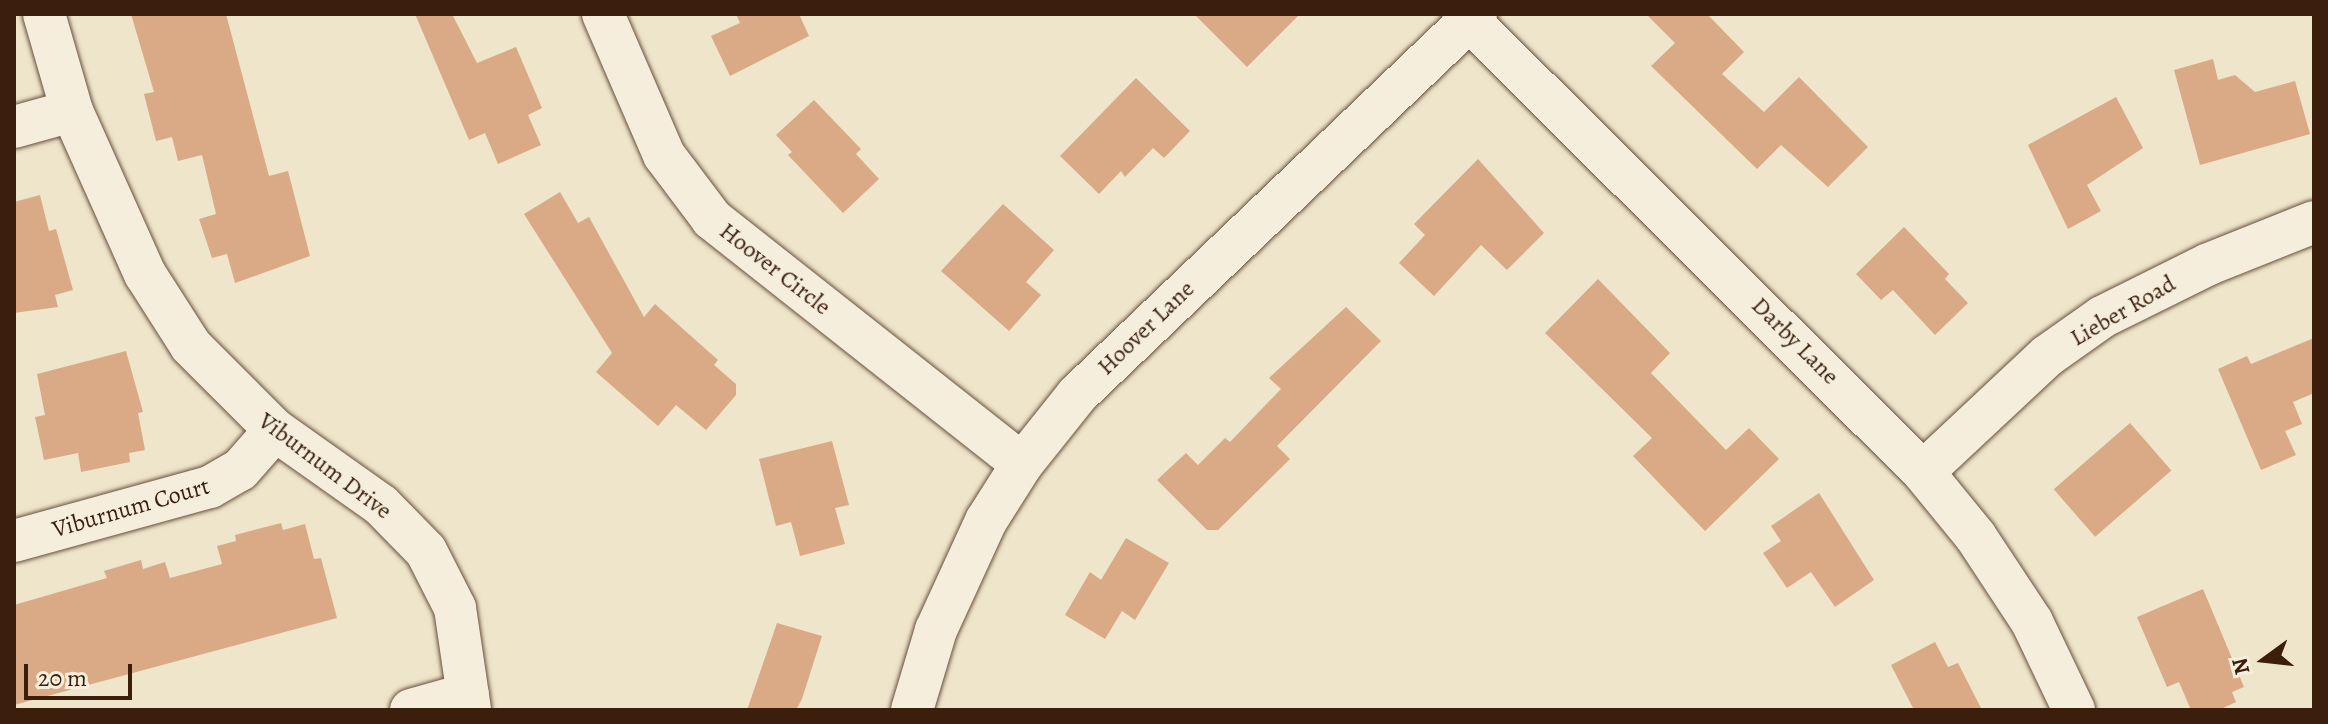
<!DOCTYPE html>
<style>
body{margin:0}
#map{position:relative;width:2328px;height:724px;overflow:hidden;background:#efe5cb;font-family:Alegreya,serif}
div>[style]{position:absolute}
.building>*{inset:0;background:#d9aa85;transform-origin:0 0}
.roads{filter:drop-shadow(0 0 2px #68503c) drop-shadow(0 0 2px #68503c)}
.minor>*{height:42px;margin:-21px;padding:0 21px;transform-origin:21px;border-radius:21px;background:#f5eedd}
span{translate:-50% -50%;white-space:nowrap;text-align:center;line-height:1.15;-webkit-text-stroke:6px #f5eedd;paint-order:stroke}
.street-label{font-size:24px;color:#3b1f0c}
.frame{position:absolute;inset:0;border:16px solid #3b1f0c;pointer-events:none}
.north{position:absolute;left:2224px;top:620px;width:80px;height:80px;-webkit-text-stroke:6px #f5eedd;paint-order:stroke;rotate:255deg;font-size:22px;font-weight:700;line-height:32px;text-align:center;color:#3b1f0c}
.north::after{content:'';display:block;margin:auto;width:28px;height:36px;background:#3b1f0c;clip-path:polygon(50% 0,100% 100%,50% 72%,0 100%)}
.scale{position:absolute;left:24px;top:664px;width:108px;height:36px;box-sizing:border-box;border:4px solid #3b1f0c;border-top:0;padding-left:10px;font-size:24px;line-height:28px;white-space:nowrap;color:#3b1f0c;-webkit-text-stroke:6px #f5eedd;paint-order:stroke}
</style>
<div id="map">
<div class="building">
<i style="clip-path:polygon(131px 14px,226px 14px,269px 176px,288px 171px,310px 256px,235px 283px,227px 254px,212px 258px,199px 219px,216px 214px,202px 155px,178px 161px,172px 137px,156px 141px,144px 94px,154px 92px)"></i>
<i style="clip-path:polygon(415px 14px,452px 14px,477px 63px,516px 47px,542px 108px,528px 115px,541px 145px,498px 164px,485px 133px,469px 140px)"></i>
<i style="clip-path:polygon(736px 14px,799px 14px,809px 36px,730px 76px,711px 36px,740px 23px)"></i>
<i style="clip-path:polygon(1194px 14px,1300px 14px,1247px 67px)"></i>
<i style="clip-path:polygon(1646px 14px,1707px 14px,1744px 52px,1722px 74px,1764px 112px,1799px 77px,1868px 147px,1828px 187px,1781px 145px,1757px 169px,1651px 66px,1675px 43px)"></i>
<i style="clip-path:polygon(2213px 59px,2218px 80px,2235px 75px,2255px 92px,2295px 81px,2310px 134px,2200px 165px,2174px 70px)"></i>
<i style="clip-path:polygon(1136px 78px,1190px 131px,1164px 158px,1153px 148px,1125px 177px,1121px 171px,1099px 194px,1060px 156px)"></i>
<i style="clip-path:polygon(2116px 97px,2143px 148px,2087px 185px,2101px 211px,2068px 229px,2028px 145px)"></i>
<i style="clip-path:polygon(814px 100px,861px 149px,856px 154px,879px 179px,843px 213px,788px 155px,792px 152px,776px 135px)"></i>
<i style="clip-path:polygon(1478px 159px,1544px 233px,1507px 270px,1481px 245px,1434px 296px,1399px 263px,1425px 235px,1414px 224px)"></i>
<i style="clip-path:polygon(560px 192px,578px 223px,589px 217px,644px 317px,655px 304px,718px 360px,714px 365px,736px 384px,736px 395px,706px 430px,676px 405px,658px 426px,596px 372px,612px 353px,524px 214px)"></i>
<i style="clip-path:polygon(40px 195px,49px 231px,56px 229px,73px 290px,55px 295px,58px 307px,14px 313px,14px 202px)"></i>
<i style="clip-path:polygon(1003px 204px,1054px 250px,1026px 282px,1041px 295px,1009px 331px,941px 271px)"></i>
<i style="clip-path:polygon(1904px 227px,1949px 274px,1945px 279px,1968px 303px,1935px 335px,1893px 290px,1881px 300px,1856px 274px)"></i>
<i style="clip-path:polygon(1598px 279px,1670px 353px,1651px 373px,1726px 450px,1749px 428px,1779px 459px,1705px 531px,1633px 456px,1652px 438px,1545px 333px)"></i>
<i style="clip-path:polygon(1346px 307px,1381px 341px,1277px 446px,1290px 459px,1218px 530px,1207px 530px,1157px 480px,1186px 453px,1198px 465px,1225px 438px,1230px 442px,1281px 389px,1269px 378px)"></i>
<i style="clip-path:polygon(2314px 338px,2314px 393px,2293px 402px,2302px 424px,2285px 431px,2296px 455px,2261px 470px,2218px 369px,2247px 356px,2251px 364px)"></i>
<i style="clip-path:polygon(126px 351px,143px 412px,138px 413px,145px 450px,129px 453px,130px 462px,81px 472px,78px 453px,44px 460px,35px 417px,45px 415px,37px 374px)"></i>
<i style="left:2130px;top:423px;width:63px;height:101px;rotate:49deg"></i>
<i style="clip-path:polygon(832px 441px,849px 505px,835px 508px,845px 544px,800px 556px,791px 522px,776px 526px,759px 459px)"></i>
<i style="clip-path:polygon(1819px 493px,1874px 580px,1835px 607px,1811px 572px,1787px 588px,1763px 553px,1781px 541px,1771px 526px)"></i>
<i style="clip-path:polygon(281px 523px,283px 530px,305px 524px,314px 559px,321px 558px,337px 618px,14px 705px,14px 605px,107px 578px,104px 571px,141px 560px,143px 569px,165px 562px,170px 578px,222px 564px,217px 546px,236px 541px,235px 535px)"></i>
<i style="clip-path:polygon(1126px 538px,1169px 563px,1135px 620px,1122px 611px,1105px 639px,1065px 615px,1090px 572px,1101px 580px)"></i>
<i style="clip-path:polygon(2203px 589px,2244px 687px,2232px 692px,2236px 702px,2219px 710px,2191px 710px,2179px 682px,2167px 687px,2137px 617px)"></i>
<i style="clip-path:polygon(777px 623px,822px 636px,802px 699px,796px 710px,747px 710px)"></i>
<i style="clip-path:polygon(1935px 642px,1948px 667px,1958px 663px,1982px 710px,1914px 710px,1891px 665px)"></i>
</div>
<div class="roads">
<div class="minor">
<i style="left:603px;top:14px;width:154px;rotate:66.6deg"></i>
<i style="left:664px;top:155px;width:80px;rotate:53.1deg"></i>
<i style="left:712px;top:219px;width:395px;rotate:38.3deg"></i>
<i style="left:1463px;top:14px;width:649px;rotate:44.88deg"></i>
<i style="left:1923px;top:472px;width:84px;rotate:50.8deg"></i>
<i style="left:1976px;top:537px;width:102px;rotate:56.6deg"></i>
<i style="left:2032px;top:622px;width:98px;rotate:64.5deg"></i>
<i style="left:72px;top:111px;width:179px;rotate:65.9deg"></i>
<i style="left:145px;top:274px;width:85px;rotate:57.4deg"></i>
<i style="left:191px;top:346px;width:119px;rotate:45deg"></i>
<i style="left:275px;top:430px;width:130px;rotate:35.3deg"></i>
<i style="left:381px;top:505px;width:64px;rotate:45.6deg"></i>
<i style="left:426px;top:551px;width:64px;rotate:63deg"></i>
<i style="left:455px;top:608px;width:103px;rotate:81.6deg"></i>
<i style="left:14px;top:127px;width:60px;rotate:-15.4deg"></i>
<i style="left:72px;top:111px;width:101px;rotate:-106.1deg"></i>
<i style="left:1923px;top:472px;width:170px;rotate:-43.1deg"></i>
<i style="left:2047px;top:356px;width:67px;rotate:-35.3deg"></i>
<i style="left:2102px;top:317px;width:119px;rotate:-26.4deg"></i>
<i style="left:2209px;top:264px;width:113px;rotate:-21.8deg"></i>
<i style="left:14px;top:541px;width:203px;rotate:-15.4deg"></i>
<i style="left:210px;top:487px;width:34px;rotate:-30deg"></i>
<i style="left:240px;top:470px;width:53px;rotate:-48.8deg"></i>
<i style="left:411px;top:710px;width:59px;rotate:-15.7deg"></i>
<i style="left:912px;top:710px;width:84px;rotate:-73.3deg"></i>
<i style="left:936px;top:630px;width:120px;rotate:-65.4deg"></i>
<i style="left:986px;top:521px;width:67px;rotate:-57.7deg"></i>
<i style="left:1022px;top:464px;width:88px;rotate:-51.4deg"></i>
<i style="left:1077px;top:395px;width:552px;rotate:-43.68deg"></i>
</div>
</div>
<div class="street-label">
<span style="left:775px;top:269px;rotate:38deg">Hoover Circle</span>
<span style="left:2123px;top:311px;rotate:-30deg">Lieber Road</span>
<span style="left:1146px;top:328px;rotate:-44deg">Hoover Lane</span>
<span style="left:1795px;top:341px;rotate:45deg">Darby Lane</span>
<span style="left:325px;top:466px;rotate:37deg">Viburnum Drive</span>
<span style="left:131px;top:508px;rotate:-16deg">Viburnum Court</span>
</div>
<div class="frame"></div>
<div class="north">N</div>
<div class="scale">20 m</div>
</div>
